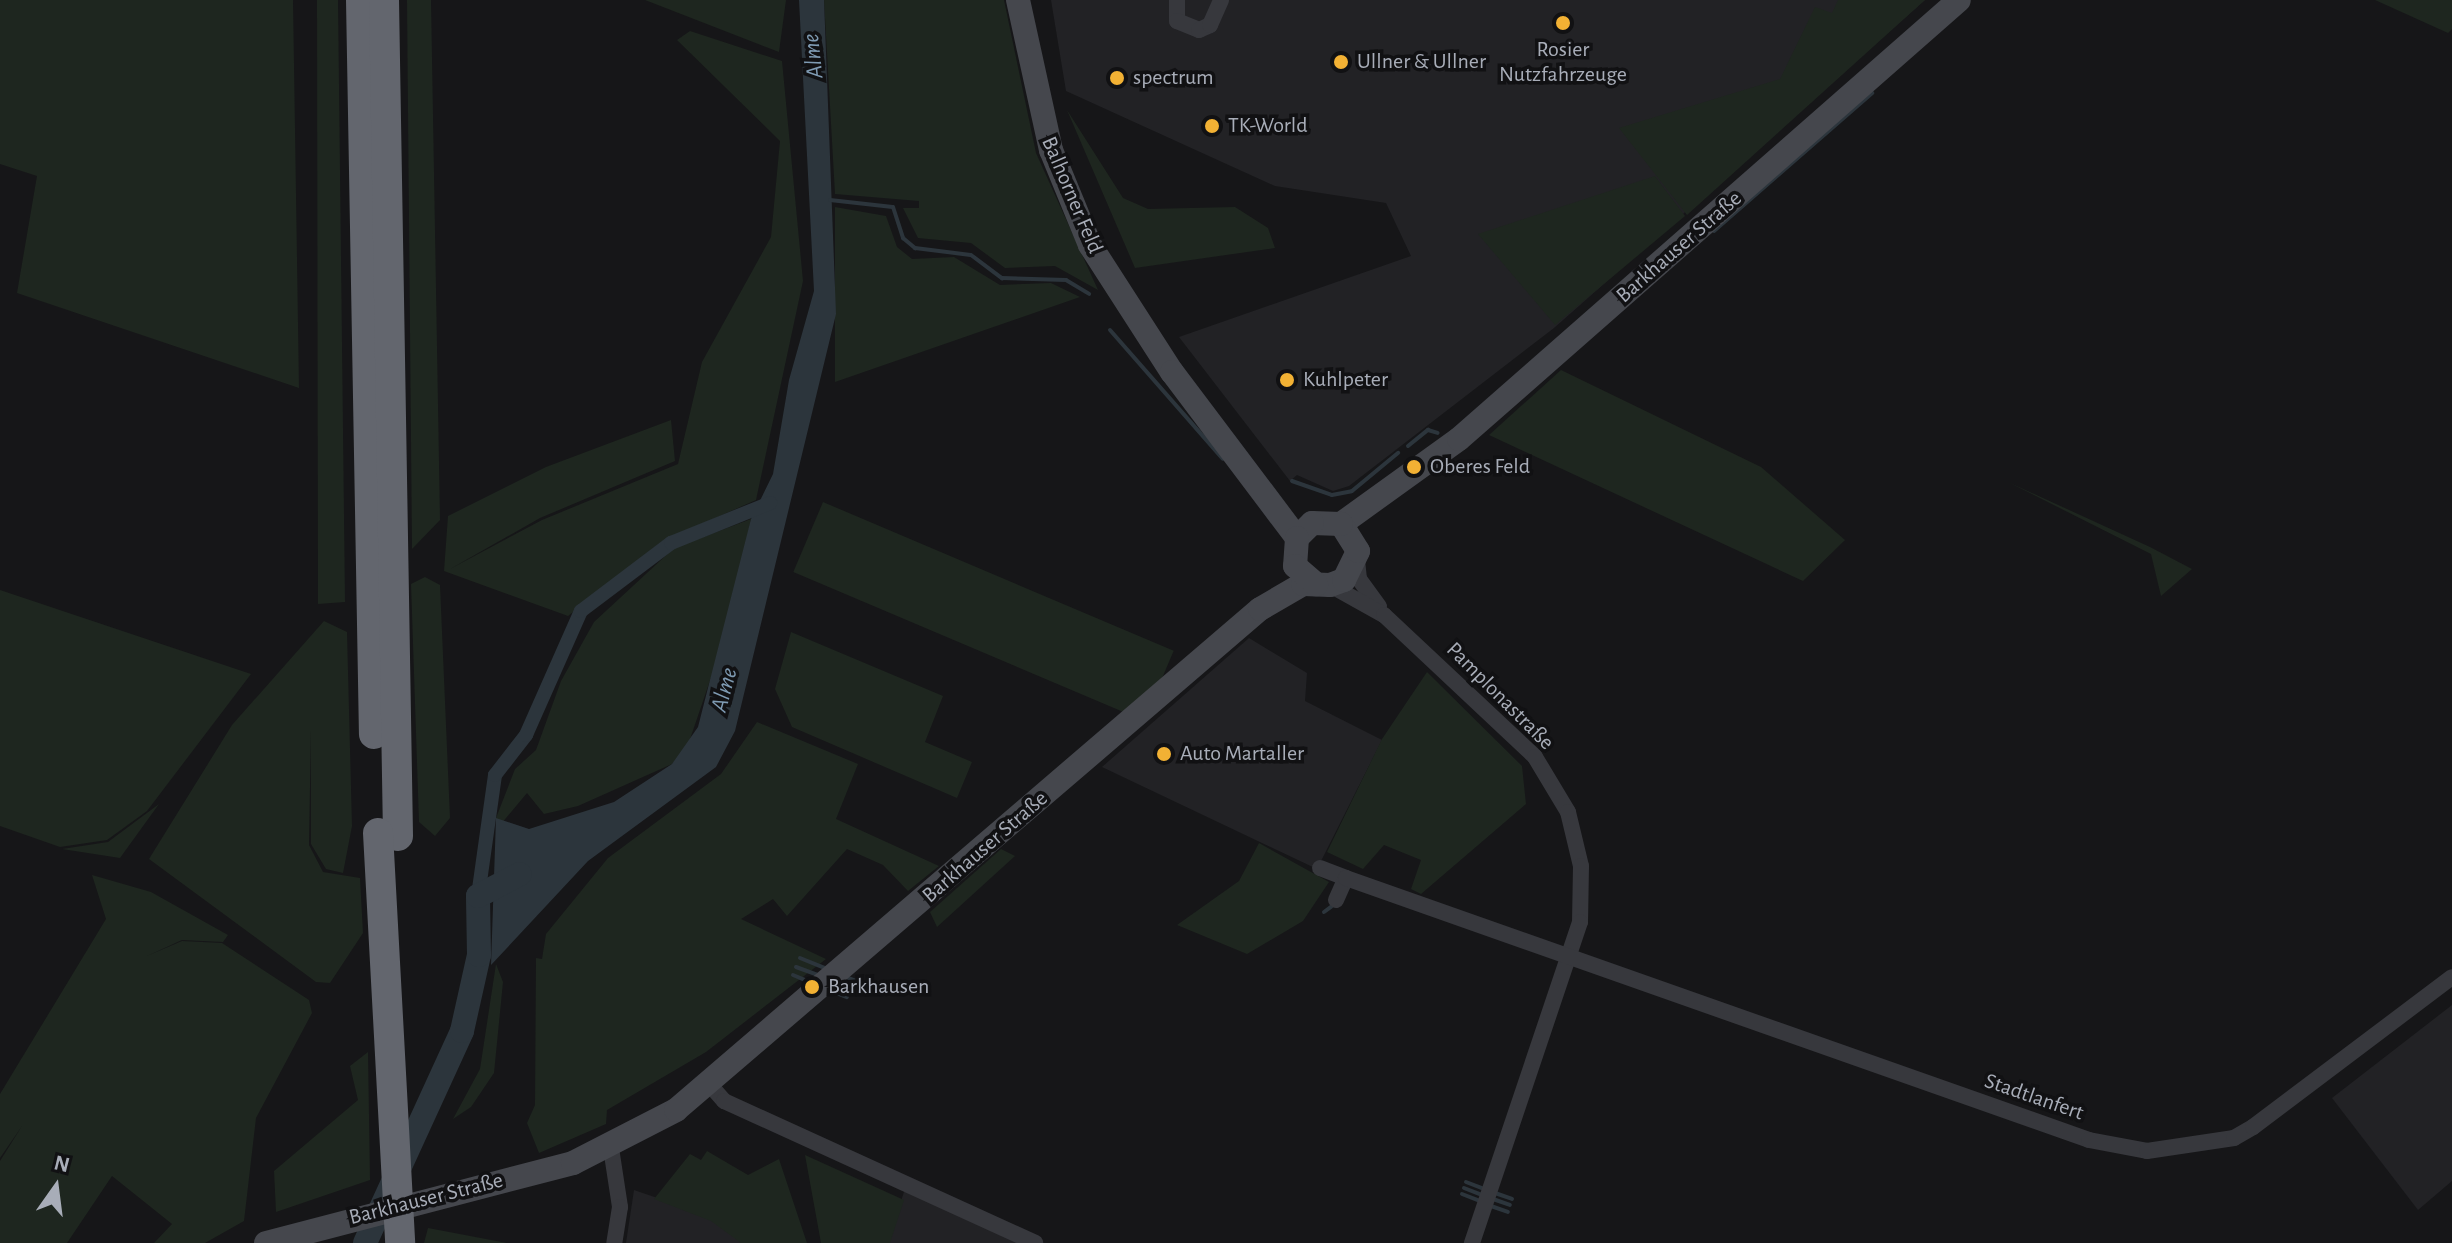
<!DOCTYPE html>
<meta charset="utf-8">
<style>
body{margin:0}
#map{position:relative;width:2452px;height:1243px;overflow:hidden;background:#161618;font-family:"Alegreya Sans",sans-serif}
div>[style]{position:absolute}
.built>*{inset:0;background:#222225}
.green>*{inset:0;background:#1e261f;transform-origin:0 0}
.water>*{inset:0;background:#2c353c}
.stream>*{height:4px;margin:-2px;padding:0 2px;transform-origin:2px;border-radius:2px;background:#2c353c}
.canal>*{height:14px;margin:-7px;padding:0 7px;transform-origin:7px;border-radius:7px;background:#2c353c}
.river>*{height:24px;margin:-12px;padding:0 12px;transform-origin:12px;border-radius:12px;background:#2c353c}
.street>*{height:16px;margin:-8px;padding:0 8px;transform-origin:8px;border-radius:8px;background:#37383d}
.secondary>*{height:24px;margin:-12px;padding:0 12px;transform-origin:12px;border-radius:12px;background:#45474d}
.highway>*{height:30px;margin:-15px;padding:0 15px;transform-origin:15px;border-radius:15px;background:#63666e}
.highway-bridge>*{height:30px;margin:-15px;padding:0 15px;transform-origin:15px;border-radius:15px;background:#63666e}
.dots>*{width:22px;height:22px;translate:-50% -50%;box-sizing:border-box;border:4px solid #111113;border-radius:50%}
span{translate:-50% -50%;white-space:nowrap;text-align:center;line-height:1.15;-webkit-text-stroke:7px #111113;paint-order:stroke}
.poi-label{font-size:22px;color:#a8adb8}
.left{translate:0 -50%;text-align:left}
.street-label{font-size:22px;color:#a8adb8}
.water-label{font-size:24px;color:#7f9bb3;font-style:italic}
.north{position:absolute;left:16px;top:1147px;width:80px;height:80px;-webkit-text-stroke:6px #111113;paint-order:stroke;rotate:14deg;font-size:22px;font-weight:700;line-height:32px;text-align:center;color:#a8adb8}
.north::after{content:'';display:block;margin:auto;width:28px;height:36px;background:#a8adb8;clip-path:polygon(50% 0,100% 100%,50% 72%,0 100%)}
</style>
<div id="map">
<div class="built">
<i style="clip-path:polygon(1051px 0,1925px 0,1554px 328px,1349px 486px,1333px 491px,1297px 475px,1290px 481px,1179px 337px,1411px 256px,1386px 203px,1275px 186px,1066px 91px)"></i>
<i style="clip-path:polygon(1249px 638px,1307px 673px,1305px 701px,1382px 740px,1317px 869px,1102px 767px)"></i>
<i style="clip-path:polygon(2452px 1005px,2452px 1181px,2418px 1210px,2332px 1098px)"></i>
<i style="clip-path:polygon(907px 1183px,1038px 1243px,887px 1243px)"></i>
<i style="clip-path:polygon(634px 1190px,707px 1215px,749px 1243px,626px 1243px)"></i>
</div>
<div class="green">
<i style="clip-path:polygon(0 0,293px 0,299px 388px,17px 293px,37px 176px,0 164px)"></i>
<i style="clip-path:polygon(317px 0,338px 0,345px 602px,318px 604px)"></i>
<i style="clip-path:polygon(407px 0,431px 0,440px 520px,412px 549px)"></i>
<i style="clip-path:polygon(645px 0,786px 0,779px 52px)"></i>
<i style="clip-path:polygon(824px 0,1004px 0,1036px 153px,1098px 290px,1055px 266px,1005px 268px,971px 243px,918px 238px,903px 208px,919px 208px,919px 201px,835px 194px)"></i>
<i style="clip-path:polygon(1838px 0,1925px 0,1687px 215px,1619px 128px,1780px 79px,1815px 7px,1832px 13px)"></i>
<i style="clip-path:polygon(2375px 0,2452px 0,2452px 29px,2448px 33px)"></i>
<i style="clip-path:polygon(690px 31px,782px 61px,803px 281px,756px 500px,661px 542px,568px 616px,444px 571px,448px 516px,546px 467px,671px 420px,675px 461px,540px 518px,450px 569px,542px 520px,678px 464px,702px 362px,771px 237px,780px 141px,677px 40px)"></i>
<i style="clip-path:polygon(1067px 110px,1123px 198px,1148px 209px,1235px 207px,1268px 228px,1275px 248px,1135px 268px)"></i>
<i style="clip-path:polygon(1655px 176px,1685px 216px,1555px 325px,1478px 234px)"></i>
<i style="clip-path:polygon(835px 207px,886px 216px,897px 247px,912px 259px,954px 257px,1000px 285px,1051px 283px,1080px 297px,835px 382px)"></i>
<i style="clip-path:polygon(1561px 370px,1761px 467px,1845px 540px,1803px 581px,1489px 435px)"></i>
<i style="clip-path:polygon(2008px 482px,2150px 547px,2192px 569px,2161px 596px,2151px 554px)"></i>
<i style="left:823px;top:502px;width:381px;height:76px;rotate:23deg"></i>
<i style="clip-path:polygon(751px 519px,732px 616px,687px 748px,672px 764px,578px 806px,544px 814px,527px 793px,501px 824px,496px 818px,515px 769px,536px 750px,561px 681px,594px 622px,674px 548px)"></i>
<i style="clip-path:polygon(425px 577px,440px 585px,450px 818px,435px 836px,419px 822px,411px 584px)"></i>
<i style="clip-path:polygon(0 590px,251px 674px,147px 811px,107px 840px,60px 847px,0 826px)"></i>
<i style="clip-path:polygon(324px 621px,347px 632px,352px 826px,343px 873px,326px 869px,311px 844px,311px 729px,309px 845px,323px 872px,360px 878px,363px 933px,330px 983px,316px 982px,149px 859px,232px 725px)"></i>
<i style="clip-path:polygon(791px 632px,943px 696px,925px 742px,972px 762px,957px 798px,792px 727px,775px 689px)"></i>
<i style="clip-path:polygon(1427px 672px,1522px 766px,1526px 804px,1421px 894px,1411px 889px,1421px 860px,1384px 845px,1363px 869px,1327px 852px,1382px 739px)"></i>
<i style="clip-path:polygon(757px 722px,858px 764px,836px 819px,939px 866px,908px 891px,883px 865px,847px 849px,787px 916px,773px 899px,741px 919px,826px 959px,706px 1052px,607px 1110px,606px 1124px,539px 1153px,527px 1123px,535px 1105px,536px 958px,542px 959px,546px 934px,608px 858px,721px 774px)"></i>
<i style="clip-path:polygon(159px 804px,120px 858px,62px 849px,108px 842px)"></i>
<i style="clip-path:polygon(1259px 843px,1329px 882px,1303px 921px,1247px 954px,1177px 925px,1239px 881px)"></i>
<i style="clip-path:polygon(1001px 849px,1015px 856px,937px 927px,930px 912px)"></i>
<i style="clip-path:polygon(92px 875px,151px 892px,228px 935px,223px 942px,182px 940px,147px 956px,182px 941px,222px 943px,309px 1000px,312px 1013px,256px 1118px,244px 1221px,205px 1243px,154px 1243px,172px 1224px,112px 1176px,67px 1243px,0 1243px,0 1161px,22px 1126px,0 1158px,0 1094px,106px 919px)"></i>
<i style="clip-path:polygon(496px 964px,503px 982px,494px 1073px,471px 1107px,453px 1119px,480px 1069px)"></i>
<i style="clip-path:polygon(368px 1052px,370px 1180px,276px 1212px,274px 1171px,358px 1100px,350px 1066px)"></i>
<i style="clip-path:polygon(707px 1151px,748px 1175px,779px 1159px,807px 1243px,741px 1243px,711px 1221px,654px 1199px,690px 1154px,701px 1160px)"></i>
<i style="clip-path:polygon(805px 1155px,904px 1200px,890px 1243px,821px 1243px)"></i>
<i style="clip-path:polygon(428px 1228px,507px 1243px,424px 1243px)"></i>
</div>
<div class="water">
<i style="clip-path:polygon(799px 0,824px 0,836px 314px,735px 731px,716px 767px,588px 861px,491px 965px,496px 818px,529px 829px,614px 802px,672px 764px,698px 727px,751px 519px,773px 474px,789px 380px,814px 291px)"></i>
</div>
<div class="stream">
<i style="left:830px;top:200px;width:63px;rotate:6.3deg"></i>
<i style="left:893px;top:207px;width:33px;rotate:72deg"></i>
<i style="left:903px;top:238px;width:16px;rotate:40deg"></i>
<i style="left:915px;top:248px;width:56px;rotate:7.1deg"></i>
<i style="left:971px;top:255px;width:39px;rotate:37deg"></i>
<i style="left:1002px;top:278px;width:64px;rotate:1.8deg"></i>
<i style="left:1066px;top:280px;width:27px;rotate:31deg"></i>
<i style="left:1714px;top:231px;width:210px;rotate:-41.1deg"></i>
<i style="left:1110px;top:330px;width:171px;rotate:48.8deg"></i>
<i style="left:1408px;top:446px;width:26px;rotate:-39deg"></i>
<i style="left:1428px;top:430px;width:10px;rotate:17deg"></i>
<i style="left:1292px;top:481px;width:42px;rotate:19.3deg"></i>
<i style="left:1332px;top:495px;width:20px;rotate:-11deg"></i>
<i style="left:1352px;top:491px;width:60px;rotate:-39.6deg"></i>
<i style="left:1324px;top:912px;width:9px;rotate:-36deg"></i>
<i style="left:800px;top:958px;width:29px;rotate:22deg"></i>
<i style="left:796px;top:967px;width:23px;rotate:20deg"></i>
<i style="left:793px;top:975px;width:21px;rotate:23deg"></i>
<i style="left:846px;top:977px;width:14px;rotate:21deg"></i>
<i style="left:837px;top:983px;width:17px;rotate:24deg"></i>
<i style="left:831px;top:991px;width:17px;rotate:21deg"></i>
<i style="left:1466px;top:1182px;width:22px;rotate:21deg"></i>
<i style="left:1464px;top:1188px;width:19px;rotate:21deg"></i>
<i style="left:1495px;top:1193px;width:18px;rotate:19deg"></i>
<i style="left:1462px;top:1194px;width:19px;rotate:21deg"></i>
<i style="left:1490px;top:1198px;width:21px;rotate:19deg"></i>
<i style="left:1488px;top:1205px;width:21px;rotate:19deg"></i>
</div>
<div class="canal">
<i style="left:478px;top:896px;width:122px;rotate:-82deg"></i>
<i style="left:495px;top:775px;width:51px;rotate:-52.2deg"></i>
<i style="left:526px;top:735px;width:136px;rotate:-66.1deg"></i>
<i style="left:581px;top:611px;width:113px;rotate:-37.1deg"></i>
<i style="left:671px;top:543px;width:107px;rotate:-22deg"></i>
</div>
<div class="river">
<i style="left:365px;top:1243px;width:233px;rotate:-65.4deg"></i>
<i style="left:462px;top:1031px;width:78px;rotate:-77.4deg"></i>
<i style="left:479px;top:955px;width:59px;rotate:-91deg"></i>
<i style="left:478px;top:896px;width:47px;rotate:-27.6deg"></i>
</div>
<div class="street">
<i style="left:1177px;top:0;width:21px;rotate:90deg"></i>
<i style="left:1177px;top:21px;width:24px;rotate:22deg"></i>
<i style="left:1199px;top:30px;width:12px;rotate:-24deg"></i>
<i style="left:1210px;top:25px;width:27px;rotate:-66deg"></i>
<i style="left:1357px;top:560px;width:19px;rotate:84deg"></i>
<i style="left:1359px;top:579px;width:34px;rotate:54deg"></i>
<i style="left:1330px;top:585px;width:62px;rotate:29.1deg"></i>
<i style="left:1384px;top:615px;width:207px;rotate:43.2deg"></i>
<i style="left:1535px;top:757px;width:64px;rotate:59deg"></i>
<i style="left:1568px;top:812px;width:56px;rotate:76.5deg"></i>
<i style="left:1581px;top:866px;width:56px;rotate:91deg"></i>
<i style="left:1580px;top:922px;width:339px;rotate:108.6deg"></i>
<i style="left:1320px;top:868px;width:28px;rotate:21deg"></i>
<i style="left:1336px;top:900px;width:24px;rotate:-66deg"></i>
<i style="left:1346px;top:878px;width:788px;rotate:19.42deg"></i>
<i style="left:2089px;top:1140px;width:59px;rotate:10.7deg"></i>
<i style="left:2147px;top:1151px;width:88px;rotate:-8.5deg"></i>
<i style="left:2234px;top:1138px;width:22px;rotate:-30deg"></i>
<i style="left:2253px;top:1127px;width:249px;rotate:-37deg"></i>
<i style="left:711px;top:1086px;width:20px;rotate:49deg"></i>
<i style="left:724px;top:1101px;width:342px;rotate:24.5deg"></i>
<i style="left:611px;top:1148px;width:60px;rotate:81.3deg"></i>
<i style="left:620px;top:1207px;width:36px;rotate:99deg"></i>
</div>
<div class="secondary">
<i style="left:1018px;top:0;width:154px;rotate:77.6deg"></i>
<i style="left:1051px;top:150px;width:103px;rotate:67.7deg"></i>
<i style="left:1090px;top:245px;width:151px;rotate:57.2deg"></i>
<i style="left:1172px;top:372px;width:208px;rotate:53deg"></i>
<i style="left:1341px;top:524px;width:145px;rotate:-35.8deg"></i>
<i style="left:1459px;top:439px;width:665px;rotate:-41.28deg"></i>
<i style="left:266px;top:1243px;width:317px;rotate:-14.6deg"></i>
<i style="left:573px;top:1163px;width:116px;rotate:-27.2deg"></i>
<i style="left:676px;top:1110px;width:769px;rotate:-40.63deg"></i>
<i style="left:1260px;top:609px;width:50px;rotate:-30.2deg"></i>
<i style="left:1303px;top:584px;width:27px;rotate:2deg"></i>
<i style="left:1330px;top:585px;width:15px;rotate:-20deg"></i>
<i style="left:1344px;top:580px;width:32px;rotate:-64deg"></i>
<i style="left:1358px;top:551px;width:32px;rotate:-122deg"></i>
<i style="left:1341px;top:524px;width:29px;rotate:-178deg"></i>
<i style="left:1312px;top:523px;width:21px;rotate:135deg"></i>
<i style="left:1297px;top:538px;width:28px;rotate:94deg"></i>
<i style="left:1295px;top:566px;width:28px;rotate:41deg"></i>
</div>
<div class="highway">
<i style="left:361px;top:0;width:734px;rotate:88.99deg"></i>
<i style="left:384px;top:0;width:836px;rotate:89.04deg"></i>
</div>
<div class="highway-bridge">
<i style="left:378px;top:833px;width:411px;rotate:86.9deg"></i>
</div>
<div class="dots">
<i style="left:1563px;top:23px;background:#f2b134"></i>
<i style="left:1341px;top:62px;background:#f2b134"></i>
<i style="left:1117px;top:78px;background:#f2b134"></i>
<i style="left:1212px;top:126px;background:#f2b134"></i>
<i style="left:1287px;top:380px;background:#f2b134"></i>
<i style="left:1414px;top:467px;background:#f2b134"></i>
<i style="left:1164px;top:754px;background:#f2b134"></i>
<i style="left:812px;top:987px;background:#f2b134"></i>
</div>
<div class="poi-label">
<span style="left:1563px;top:62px">Rosier<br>Nutzfahrzeuge</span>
<span class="left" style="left:1357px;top:62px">Ullner &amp; Ullner</span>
<span class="left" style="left:1133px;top:78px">spectrum</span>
<span class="left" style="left:1228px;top:126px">TK-World</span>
<span class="left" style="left:1303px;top:380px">Kuhlpeter</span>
<span class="left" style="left:1430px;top:467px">Oberes Feld</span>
<span class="left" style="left:1180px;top:754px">Auto Martaller</span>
<span class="left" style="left:828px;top:987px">Barkhausen</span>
</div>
<div class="street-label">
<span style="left:1072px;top:195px;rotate:67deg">Balhorner Feld</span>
<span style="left:1679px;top:247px;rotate:-41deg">Barkhauser Straße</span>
<span style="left:1500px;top:696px;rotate:45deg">Pamplonastraße</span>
<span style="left:985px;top:847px;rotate:-41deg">Barkhauser Straße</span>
<span style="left:2034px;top:1097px;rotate:19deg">Stadtlanfert</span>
<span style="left:426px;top:1199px;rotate:-14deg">Barkhauser Straße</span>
</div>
<div class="water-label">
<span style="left:814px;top:56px;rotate:-96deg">Alme</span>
<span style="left:725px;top:690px;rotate:-75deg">Alme</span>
</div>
<div class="north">N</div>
</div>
